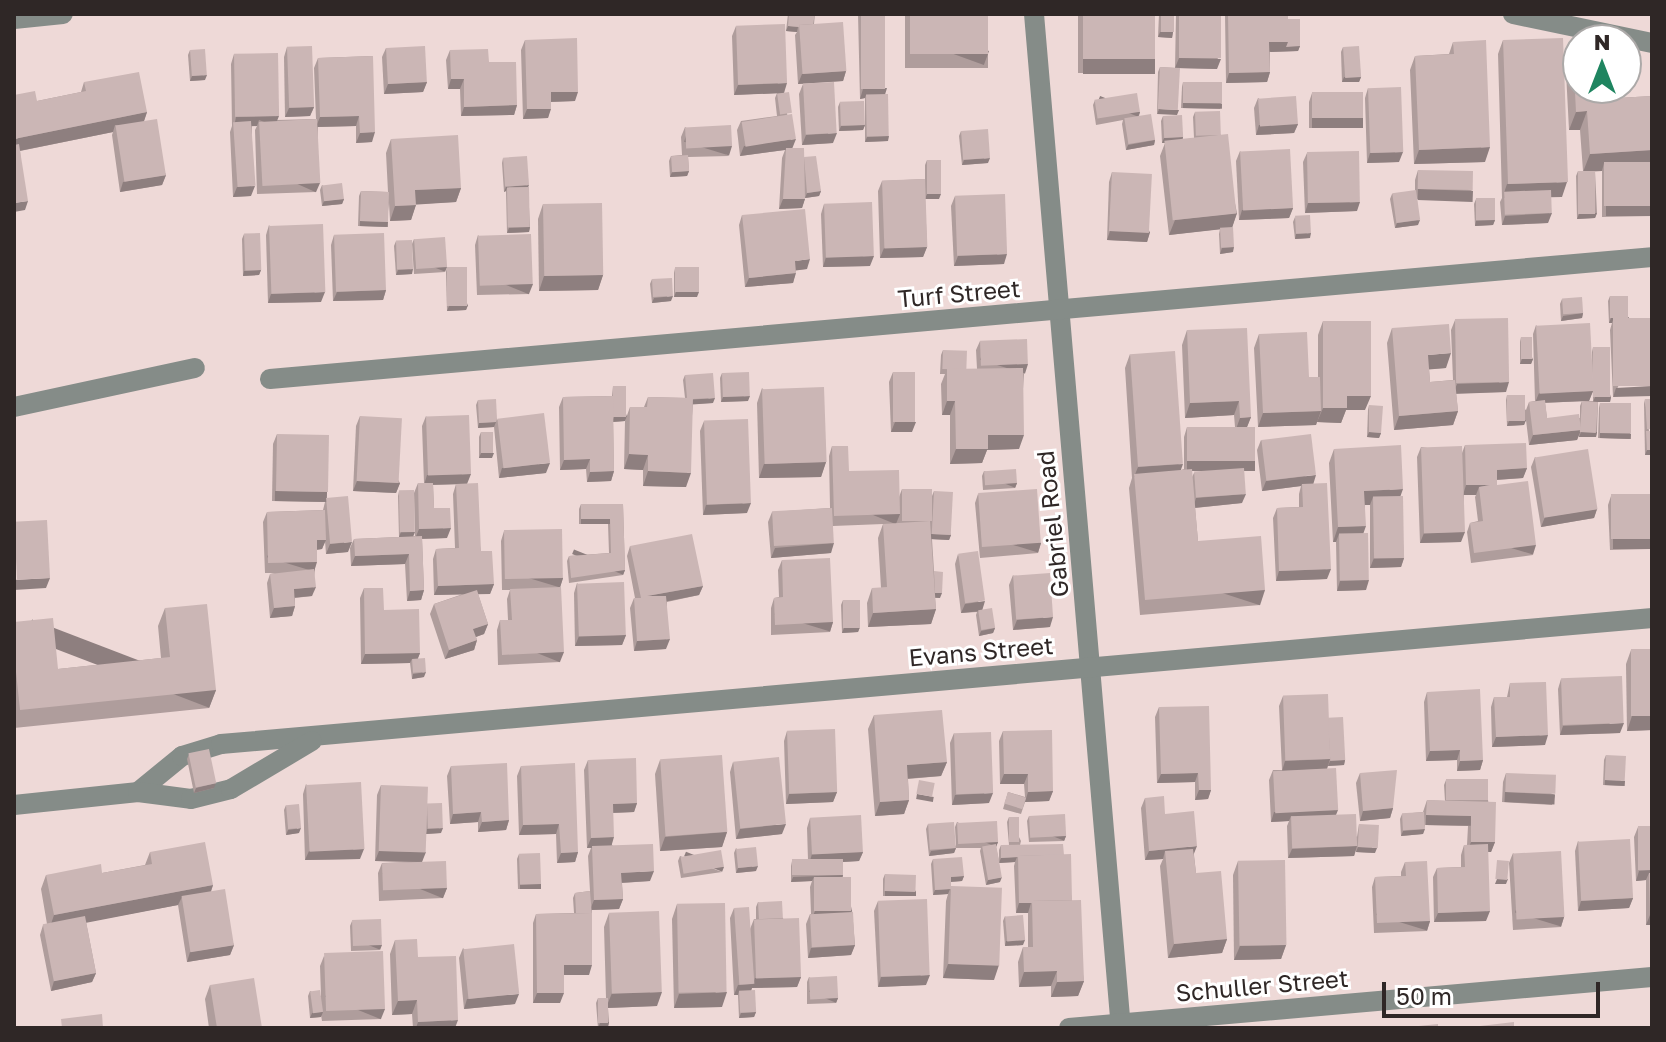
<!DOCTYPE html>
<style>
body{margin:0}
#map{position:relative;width:1666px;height:1042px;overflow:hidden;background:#eed9d7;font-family:"Golos Text",sans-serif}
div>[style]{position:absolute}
.minor>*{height:20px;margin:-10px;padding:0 10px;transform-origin:10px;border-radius:10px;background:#858c88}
.wall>*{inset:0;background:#af9d9c;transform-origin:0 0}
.shaded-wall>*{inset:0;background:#8e7f7f;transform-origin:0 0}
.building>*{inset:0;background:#cbb6b5;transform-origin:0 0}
span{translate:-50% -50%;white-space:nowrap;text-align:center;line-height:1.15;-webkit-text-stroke:6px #fff;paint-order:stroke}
.street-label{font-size:24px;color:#2f2726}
.frame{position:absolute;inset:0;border:16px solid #2f2726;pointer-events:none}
.north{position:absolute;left:1562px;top:24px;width:80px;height:80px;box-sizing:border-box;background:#fff;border:2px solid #aca9a8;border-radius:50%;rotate:0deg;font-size:22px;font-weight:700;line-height:32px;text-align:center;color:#2f2726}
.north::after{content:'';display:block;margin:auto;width:28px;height:36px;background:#1f8560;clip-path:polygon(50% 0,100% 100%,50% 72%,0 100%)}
.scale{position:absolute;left:1382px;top:982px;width:218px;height:36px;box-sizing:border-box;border:4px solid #2f2726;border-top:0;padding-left:10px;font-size:24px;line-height:28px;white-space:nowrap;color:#2f2726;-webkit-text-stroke:6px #fff;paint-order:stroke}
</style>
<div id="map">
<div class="minor">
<i style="left:1034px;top:14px;width:1018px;rotate:85.1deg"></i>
<i style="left:1513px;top:14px;width:142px;rotate:11.8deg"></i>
<i style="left:14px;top:19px;width:49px;rotate:-5.8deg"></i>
<i style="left:270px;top:379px;width:1387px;rotate:-5.04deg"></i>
<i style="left:14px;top:407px;width:185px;rotate:-12.2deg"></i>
<i style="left:138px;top:792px;width:57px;rotate:-39.3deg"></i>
<i style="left:182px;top:756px;width:41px;rotate:-17.1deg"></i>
<i style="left:221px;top:744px;width:1437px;rotate:-5.03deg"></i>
<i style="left:14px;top:805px;width:125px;rotate:-6deg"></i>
<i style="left:138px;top:792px;width:53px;rotate:7.5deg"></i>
<i style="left:191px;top:799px;width:41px;rotate:-14deg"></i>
<i style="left:231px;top:789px;width:94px;rotate:-30.7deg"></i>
<i style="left:1069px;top:1028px;width:585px;rotate:-5deg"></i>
</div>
<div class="wall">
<i style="clip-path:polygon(788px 14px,815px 14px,814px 24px,846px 71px,843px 81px,798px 84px,795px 35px,797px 32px,786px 31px)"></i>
<i style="clip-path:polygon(858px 14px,885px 14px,885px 95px,888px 141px,865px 142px,865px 98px,860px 99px)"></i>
<i style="left:905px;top:14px;width:83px;height:54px"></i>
<i style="left:1078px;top:14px;width:77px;height:59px"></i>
<i style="clip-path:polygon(1159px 14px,1174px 14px,1173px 32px,1172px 38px,1158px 37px)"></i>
<i style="clip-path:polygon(1176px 14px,1221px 14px,1217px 69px,1180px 68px,1157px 114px,1158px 72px,1160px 67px,1175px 68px)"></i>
<i style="clip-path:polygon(1225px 14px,1288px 14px,1288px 19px,1300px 46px,1298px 51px,1270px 52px,1270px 72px,1267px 82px,1226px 83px)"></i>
<i style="clip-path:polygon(736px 26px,784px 92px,792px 148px,804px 157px,821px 191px,819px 196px,805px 198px,802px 208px,779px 209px,782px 158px,785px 150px,740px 156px,737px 130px,741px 121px,777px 116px,775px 98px,777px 93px,734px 95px,732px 36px)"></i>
<i style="clip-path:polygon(525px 40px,575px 101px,551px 102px,548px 118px,523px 119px,521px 50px)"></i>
<i style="clip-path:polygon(1503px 40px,1562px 197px,1551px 197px,1548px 223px,1502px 225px,1500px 202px,1502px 198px,1498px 54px)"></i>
<i style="clip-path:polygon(1453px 42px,1485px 162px,1414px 164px,1410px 70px,1415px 56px,1449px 54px)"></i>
<i style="clip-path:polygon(287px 47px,314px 107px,310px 116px,285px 117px,284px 57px)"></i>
<i style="clip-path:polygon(1343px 47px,1361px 77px,1359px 82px,1342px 82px,1341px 52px)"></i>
<i style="clip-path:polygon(386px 48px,427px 82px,423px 92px,384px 94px,382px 57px)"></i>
<i style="clip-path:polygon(190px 50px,205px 80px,190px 81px,188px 55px)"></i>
<i style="clip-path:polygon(450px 50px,489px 62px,517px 105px,514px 115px,461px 116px,460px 89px,448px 89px,446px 60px)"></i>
<i style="clip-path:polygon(234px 54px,277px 120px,316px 119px,314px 68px,318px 58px,373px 56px,372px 142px,356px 143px,356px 126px,318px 127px,316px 192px,257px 194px,255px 130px,257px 126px,252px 126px,251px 196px,233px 197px,230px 132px,232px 126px,231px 64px)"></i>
<i style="clip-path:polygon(1573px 54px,1618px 98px,1652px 96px,1652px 216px,1602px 217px,1602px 171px,1595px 171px,1597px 213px,1595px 218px,1577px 219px,1576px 176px,1578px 171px,1583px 171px,1580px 130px,1569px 130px,1566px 72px)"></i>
<i style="clip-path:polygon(84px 82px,147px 112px,144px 121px,166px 175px,162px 185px,120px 192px,112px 135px,113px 132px,20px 151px,25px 210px,14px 95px,37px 101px,81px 92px)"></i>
<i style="clip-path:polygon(1183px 82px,1222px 104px,1220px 109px,1181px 108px,1182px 87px)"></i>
<i style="clip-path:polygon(803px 84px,833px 143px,802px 145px,799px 94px)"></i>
<i style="clip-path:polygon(1368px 88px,1399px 162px,1367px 163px,1365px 98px)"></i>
<i style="clip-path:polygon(1312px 93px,1363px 118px,1360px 128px,1309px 128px,1309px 102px)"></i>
<i style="clip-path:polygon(1258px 98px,1298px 124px,1294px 133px,1256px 135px,1254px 108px)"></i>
<i style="clip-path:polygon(1095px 100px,1140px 112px,1139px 116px,1155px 140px,1154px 145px,1126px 150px,1122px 124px,1123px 120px,1096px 125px,1093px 105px)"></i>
<i style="clip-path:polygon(840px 102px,865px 125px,863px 130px,839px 131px,838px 107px)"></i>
<i style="clip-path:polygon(1195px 112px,1221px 135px,1237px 213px,1232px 227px,1233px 252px,1220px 254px,1219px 234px,1220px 229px,1169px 235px,1160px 156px,1165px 143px,1162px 143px,1161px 121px,1163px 116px,1183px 137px,1182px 140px,1194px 138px,1193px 117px)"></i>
<i style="clip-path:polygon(685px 127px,729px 156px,688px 157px,689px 171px,687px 176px,670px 177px,669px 161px,671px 156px,682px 155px,681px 137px)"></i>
<i style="clip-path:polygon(961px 131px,988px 163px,962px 165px,959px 136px)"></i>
<i style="clip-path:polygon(391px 139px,461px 188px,456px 202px,416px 204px,411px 220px,390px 221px,389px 203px,386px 227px,358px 226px,359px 196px,361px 191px,388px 192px,386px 153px)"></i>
<i style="clip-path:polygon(1240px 151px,1293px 208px,1289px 218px,1239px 220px,1236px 161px)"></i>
<i style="clip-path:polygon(1307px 153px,1357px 211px,1305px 213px,1303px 162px)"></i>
<i style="clip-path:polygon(503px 158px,528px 188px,530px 227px,529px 232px,507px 233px,506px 191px,504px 192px,502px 163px)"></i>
<i style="clip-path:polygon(927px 160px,939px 199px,925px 199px,927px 247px,923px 257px,880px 258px,878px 191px,882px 181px,925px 179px,925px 165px)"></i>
<i style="clip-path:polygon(1418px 170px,1473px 191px,1469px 201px,1417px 199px,1418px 225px,1395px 228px,1390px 199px,1392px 194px,1415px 191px,1415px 180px)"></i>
<i style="clip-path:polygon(1112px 172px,1150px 232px,1147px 242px,1107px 240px,1109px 182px)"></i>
<i style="clip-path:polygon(322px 185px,344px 199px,342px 204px,322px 206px,320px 190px)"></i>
<i style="clip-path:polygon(955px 196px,1004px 264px,954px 266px,951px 206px)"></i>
<i style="clip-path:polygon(1476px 199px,1495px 220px,1493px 225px,1475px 226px,1474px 204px)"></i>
<i style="clip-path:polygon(543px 204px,603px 275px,598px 290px,539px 291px,538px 219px)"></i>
<i style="clip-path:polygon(824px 204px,870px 266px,823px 267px,821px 214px)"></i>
<i style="clip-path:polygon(742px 215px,807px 269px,796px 270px,793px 283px,745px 287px,739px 225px)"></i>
<i style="clip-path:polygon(1295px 217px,1310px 238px,1295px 239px,1293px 222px)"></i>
<i style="clip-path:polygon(269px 225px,321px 302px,268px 303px,266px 235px)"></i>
<i style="clip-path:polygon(244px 234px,261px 270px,259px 275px,243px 276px,242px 239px)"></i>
<i style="clip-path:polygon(334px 235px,386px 290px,383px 300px,333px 301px,331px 245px)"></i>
<i style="clip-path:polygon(478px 235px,529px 294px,477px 295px,475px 245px)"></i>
<i style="clip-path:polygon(414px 239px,445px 272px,414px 274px,412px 244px)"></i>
<i style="clip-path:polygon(396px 241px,412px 274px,396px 275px,394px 246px)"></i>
<i style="clip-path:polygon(447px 267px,468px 305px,466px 310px,447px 311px,446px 272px)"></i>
<i style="clip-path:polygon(675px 268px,697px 297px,674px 297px,674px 273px)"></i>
<i style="clip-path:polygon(652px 279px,671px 301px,652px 303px,650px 284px)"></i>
<i style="clip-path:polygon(1610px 296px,1628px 320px,1652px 318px,1613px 397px,1610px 330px,1612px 323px,1609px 323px,1608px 301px)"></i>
<i style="clip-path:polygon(1562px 299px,1583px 313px,1582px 318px,1561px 321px,1560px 304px)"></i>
<i style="clip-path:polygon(1455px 320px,1506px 392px,1456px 393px,1458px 411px,1453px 425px,1394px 430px,1387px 343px,1392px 328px,1446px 368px,1429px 369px,1430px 382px,1453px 380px,1451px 330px)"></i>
<i style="clip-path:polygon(1323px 321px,1365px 410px,1346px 410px,1341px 423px,1317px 422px,1317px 420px,1316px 425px,1258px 427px,1254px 348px,1259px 334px,1309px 377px,1318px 377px,1318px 335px)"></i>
<i style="clip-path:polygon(evenodd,1536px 325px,1593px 391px,1589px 401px,1593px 401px,1592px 352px,1593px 347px,1611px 397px,1610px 402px,1598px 402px,1597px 432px,1596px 437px,1579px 437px,1579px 435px,1577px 440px,1529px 445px,1526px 420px,1524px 425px,1507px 426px,1506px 400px,1507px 395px,1526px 410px,1529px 402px,1535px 401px,1533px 334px,1536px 325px,1582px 401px,1580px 406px,1580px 418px,1547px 418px,1545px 403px,1582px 401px)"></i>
<i style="clip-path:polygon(evenodd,1187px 330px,1251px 417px,1247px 427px,1252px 471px,1244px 471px,1242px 503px,1195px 508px,1198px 541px,1260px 605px,1140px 615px,1129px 488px,1132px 478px,1125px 368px,1130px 354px,1181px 470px,1184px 469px,1184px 437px,1187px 427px,1235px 427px,1234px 415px,1185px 418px,1182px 345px,1187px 330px,1192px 471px,1212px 471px,1194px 473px,1192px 477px,1192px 471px)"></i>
<i style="clip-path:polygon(1521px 337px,1533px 359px,1531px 364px,1520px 364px,1520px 342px)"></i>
<i style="clip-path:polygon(980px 341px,1025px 374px,1024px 374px,1019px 449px,987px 450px,982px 463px,950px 464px,950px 415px,942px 415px,941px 384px,945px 374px,940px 374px,941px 355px,943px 350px,966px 369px,977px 369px,976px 350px)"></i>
<i style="clip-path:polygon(893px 372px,912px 432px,891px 432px,889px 382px)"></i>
<i style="clip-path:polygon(722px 373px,748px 401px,721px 402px,720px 378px)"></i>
<i style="clip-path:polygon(685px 375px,713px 403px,693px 404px,686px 487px,643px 486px,643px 470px,624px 469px,625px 421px,630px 407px,644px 407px,648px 397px,685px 398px,683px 380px)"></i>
<i style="clip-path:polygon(613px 386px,627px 416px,625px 421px,613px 422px,614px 471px,611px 481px,587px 482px,586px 469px,560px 470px,559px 407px,563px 397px,612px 396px)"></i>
<i style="clip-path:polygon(762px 388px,826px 462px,821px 477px,759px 478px,757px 403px)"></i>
<i style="clip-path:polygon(1645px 399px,1652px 455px,1645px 455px,1644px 404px)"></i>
<i style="clip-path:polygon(478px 400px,497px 419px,546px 473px,499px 478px,494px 427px,478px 428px,476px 405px)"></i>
<i style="clip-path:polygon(1600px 403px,1631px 434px,1629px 439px,1598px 438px,1599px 408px)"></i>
<i style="clip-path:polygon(1369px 405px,1381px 433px,1379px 438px,1367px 437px,1368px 410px)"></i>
<i style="clip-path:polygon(360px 416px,400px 483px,396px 493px,353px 491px,356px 426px)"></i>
<i style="clip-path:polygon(426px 416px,467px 483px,481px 551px,494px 584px,490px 594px,478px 594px,488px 624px,484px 634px,476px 637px,477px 640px,474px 650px,445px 659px,430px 614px,434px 604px,463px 594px,434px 595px,433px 559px,436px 549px,455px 548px,453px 494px,456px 484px,433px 485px,434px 508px,447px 538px,422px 539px,424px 590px,421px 600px,407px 601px,405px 564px,351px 566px,350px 548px,354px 539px,399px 537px,398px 496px,399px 491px,413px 536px,415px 536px,414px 493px,418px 483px,424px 483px,422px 426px)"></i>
<i style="clip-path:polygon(704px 421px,747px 513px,703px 515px,700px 431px)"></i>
<i style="clip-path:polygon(481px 432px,492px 458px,479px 458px,479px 437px)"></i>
<i style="clip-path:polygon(277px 434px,327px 492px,324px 502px,272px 501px,273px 444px)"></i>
<i style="clip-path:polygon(1261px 440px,1313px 483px,1327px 579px,1276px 581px,1273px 518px,1277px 508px,1299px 507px,1299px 494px,1301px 486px,1262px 491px,1257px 450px)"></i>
<i style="clip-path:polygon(1465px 445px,1527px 468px,1523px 478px,1497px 480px,1497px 485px,1533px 555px,1471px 563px,1467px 532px,1470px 523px,1478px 521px,1475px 497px,1476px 495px,1464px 495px,1461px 542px,1420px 543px,1417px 457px,1421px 447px,1462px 453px)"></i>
<i style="clip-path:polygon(832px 446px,849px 471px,899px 497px,902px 489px,932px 496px,934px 491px,951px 535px,949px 540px,932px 539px,934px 571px,940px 598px,935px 598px,936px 609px,931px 624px,868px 627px,867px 603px,872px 588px,881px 588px,878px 538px,883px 524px,833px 526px,831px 553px,771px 558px,768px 522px,772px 512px,830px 508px,829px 456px)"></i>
<i style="clip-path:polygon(1334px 449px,1400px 497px,1404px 558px,1401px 567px,1370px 568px,1370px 505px,1365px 505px,1363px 533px,1366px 590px,1337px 591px,1336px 542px,1333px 542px,1329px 463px)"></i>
<i style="clip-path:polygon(1535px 457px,1597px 509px,1594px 518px,1541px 527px,1531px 467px)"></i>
<i style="clip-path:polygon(984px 471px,1017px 483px,1015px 488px,983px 490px,982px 476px)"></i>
<i style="clip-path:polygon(978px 494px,1041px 543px,1038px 553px,980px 558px,975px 503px)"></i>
<i style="clip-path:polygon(1652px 494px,1652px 549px,1610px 550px,1608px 505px,1611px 496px)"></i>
<i style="clip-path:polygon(326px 498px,348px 552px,326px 554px,325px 541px,322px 549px,317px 550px,312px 596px,295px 598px,295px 606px,292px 616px,270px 618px,267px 583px,270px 574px,275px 573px,265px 573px,263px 522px,267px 512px,323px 510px)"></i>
<i style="clip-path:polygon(581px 504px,623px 504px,625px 570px,623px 575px,569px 583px,567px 561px,569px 556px,609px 553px,608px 524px,579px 524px,579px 509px)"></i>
<i style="clip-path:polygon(504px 531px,563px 578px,560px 587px,560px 662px,498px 665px,497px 630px,500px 620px,508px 620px,507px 599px,510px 590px,502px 590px,501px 541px)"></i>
<i style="clip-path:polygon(630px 546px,703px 586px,699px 595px,667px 602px,666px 649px,634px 651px,630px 608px,634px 598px,635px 598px,627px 556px)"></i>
<i style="clip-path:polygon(958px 554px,982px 610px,995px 628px,993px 633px,979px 636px,976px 615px,977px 612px,961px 613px,955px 564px)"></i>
<i style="clip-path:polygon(782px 560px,833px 622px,830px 632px,771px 635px,771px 608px,774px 598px,779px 597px,778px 570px)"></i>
<i style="clip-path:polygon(1013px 575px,1050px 627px,1013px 630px,1009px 585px)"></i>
<i style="clip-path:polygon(577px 583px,626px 635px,622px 645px,575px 646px,574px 593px)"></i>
<i style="clip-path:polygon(364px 588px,420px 653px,418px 658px,424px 677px,412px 679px,410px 663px,361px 664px,360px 598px)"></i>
<i style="clip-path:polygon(843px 600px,860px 627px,858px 632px,842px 633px,841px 605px)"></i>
<i style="clip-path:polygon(165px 608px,216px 690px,209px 708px,14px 728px,14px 622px,58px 669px,161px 658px,158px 626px)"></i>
<i style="clip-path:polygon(1652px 649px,1652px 730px,1627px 731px,1626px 664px,1631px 650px)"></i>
<i style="clip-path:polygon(1561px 679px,1620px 733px,1560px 735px,1558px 689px)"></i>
<i style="clip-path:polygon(1510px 683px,1545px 745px,1492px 747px,1491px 707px,1494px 697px,1507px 697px)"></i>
<i style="clip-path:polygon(1427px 692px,1483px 760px,1480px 770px,1457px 771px,1457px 760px,1426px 761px,1424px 702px)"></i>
<i style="clip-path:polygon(1283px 696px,1328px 718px,1345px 760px,1344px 765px,1328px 766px,1328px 764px,1327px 768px,1336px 815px,1357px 837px,1359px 824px,1375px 853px,1356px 852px,1356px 850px,1354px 856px,1288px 858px,1287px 826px,1289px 821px,1271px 822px,1269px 780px,1273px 770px,1282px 770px,1279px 706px)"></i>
<i style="clip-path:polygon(1159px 707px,1211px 790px,1208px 799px,1195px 800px,1195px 782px,1157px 783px,1155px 717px)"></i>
<i style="clip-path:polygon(874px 715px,947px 762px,941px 776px,908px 779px,909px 800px,904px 814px,875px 816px,868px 729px)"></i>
<i style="clip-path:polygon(787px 731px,837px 792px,833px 802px,786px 804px,784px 741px)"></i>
<i style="clip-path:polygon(1003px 731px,1053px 791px,1049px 801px,1025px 802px,1021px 814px,1003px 809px,1008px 792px,1025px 797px,1024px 784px,1000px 784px,999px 741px)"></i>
<i style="clip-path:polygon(954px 733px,989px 803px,952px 805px,950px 743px)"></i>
<i style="clip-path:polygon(189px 754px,214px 788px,194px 793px,187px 759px)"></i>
<i style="clip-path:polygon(1606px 755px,1624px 786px,1603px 785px,1604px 760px)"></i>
<i style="clip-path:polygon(588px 760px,637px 803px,634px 812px,613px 813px,612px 845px,650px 881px,622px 883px,623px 899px,619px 909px,592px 910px,589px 975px,564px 975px,560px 1003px,533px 1003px,533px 923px,536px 914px,574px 913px,573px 898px,575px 893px,590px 891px,588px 856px,591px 848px,587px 848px,584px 770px)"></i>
<i style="clip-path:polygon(660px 760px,727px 832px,722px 847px,660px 851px,655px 774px)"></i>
<i style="clip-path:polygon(733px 762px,782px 834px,736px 839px,730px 772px)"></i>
<i style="clip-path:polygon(451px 766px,509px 820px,506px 830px,478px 832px,478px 822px,450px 824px,447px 776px)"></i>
<i style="clip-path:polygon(521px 766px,578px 852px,575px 862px,557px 863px,556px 834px,519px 835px,517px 776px)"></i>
<i style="clip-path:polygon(1360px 773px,1393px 808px,1390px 818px,1360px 821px,1356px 783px)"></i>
<i style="clip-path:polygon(1506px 773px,1555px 795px,1552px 805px,1502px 802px,1503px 782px)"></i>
<i style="clip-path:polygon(1446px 780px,1488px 800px,1495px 842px,1491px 852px,1488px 852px,1486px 921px,1434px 922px,1433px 877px,1437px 868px,1461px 867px,1461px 855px,1464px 845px,1467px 845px,1468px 826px,1425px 825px,1423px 834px,1401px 836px,1400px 819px,1402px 814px,1423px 812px,1427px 800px,1445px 801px,1444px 785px)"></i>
<i style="clip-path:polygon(306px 784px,360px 859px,305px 860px,303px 794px)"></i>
<i style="clip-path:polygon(381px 785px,427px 804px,441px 833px,426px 834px,422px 862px,447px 888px,443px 898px,379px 901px,378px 873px,382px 863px,411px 862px,375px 861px,377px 795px)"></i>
<i style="clip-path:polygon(1145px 798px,1165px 814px,1194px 855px,1196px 873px,1227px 939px,1222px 953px,1168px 958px,1160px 866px,1163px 859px,1145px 860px,1141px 808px)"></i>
<i style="clip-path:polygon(286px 805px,299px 833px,286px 835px,284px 810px)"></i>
<i style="clip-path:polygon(1029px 816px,1066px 836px,1064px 841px,1029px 842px,1027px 821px)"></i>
<i style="clip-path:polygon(1009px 817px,1021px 841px,1020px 845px,1064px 855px,1072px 900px,1084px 981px,1078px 996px,1051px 997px,1051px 986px,1019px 987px,1018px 962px,1023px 947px,1028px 947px,1028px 913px,1016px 913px,1014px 866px,1015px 862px,999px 863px,1000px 882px,986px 885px,980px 851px,981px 848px,956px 848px,954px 853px,929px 856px,926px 829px,928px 824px,956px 846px,955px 827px,957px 822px,998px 842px,996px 847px,999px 861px,999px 850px,1001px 845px,1009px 845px,1007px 822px)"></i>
<i style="clip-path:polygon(810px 818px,863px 852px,859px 861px,843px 862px,843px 877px,852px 910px,855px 945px,851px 955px,808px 958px,806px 924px,810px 914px,811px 914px,810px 887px,812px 881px,791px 882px,791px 866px,792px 861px,808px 860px,807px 828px)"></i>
<i style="clip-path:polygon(1652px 826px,1652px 925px,1646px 925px,1646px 880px,1636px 881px,1634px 837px,1638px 827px)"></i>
<i style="clip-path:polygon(1578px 841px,1633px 898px,1629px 908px,1578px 911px,1575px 851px)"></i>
<i style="clip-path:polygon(736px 848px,756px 871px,736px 873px,734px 853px)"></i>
<i style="clip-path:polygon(150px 852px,213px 885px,211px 892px,234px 945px,230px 955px,187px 962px,178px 905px,86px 922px,96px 973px,92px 982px,51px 991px,40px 935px,43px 925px,47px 924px,41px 889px,46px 875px,102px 873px,145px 865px)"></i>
<i style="clip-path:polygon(1513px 853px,1564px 917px,1561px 927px,1513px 930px,1509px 863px)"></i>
<i style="clip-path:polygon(519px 854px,540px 889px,518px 889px,517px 859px)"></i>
<i style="clip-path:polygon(680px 856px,722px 872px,681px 878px,678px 861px)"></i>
<i style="clip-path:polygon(933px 859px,964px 876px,962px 881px,951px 882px,951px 886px,994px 980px,943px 978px,946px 901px,948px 894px,933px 895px,931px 864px)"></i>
<i style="clip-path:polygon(1238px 861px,1286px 945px,1281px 959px,1234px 960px,1233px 875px)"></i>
<i style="clip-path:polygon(1405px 862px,1430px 921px,1427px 931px,1374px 933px,1372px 887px,1375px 877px,1401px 876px,1401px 872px)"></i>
<i style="clip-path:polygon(885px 874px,916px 891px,914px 896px,883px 896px,883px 879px)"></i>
<i style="clip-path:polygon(878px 901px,926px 985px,878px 987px,874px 911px)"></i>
<i style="clip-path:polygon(758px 902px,783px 918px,801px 977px,797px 987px,752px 988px,751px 990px,756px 1012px,754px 1017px,739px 1018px,738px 995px,734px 995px,730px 918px,734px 908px,750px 929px,754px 919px,756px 919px,756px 907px)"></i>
<i style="clip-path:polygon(677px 904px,722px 1007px,674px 1008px,672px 919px)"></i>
<i style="clip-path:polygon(609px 913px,657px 1006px,608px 1008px,609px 1022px,608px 1027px,598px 1028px,596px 1003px,598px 998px,606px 998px,604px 927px)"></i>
<i style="clip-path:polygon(1005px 916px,1023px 945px,1005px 946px,1003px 921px)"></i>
<i style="clip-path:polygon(352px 921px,380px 950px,351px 951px,350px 926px)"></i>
<i style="clip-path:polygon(395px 940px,418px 957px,455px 1028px,413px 1028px,412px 1014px,392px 1015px,390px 954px)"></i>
<i style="clip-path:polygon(463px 948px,515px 1004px,464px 1009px,459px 958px)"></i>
<i style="clip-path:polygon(324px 956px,381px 1019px,322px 1021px,321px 1015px,321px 1017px,310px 1018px,308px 996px,310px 991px,321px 996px,320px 966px)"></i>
<i style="clip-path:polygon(809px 977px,838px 998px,836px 1003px,807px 1004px,807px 982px)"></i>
<i style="clip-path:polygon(210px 985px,262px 1028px,209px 1028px,205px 999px)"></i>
</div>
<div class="shaded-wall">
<i style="clip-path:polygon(788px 26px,798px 27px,797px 32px,786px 31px)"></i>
<i style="clip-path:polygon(1160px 32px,1173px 32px,1172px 38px,1158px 37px)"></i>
<i style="clip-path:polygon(1269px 42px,1288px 42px,1300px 46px,1298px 51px,1266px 52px)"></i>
<i style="left:989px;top:51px;width:15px;height:77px;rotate:110deg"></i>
<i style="clip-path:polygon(1179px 58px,1221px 59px,1217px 69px,1175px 68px)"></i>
<i style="left:1083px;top:59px;width:72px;height:15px"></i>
<i style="clip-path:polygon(846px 71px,843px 81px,798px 84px,802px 74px)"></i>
<i style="clip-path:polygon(1270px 72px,1267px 82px,1226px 83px,1229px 73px)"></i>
<i style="clip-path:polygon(207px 75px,205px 80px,190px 81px,192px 76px)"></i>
<i style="clip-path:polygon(1344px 77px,1361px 77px,1359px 82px,1342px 82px)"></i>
<i style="clip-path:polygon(451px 79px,464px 79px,460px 89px,448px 89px)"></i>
<i style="clip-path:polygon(427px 82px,423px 92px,384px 94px,388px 84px)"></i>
<i style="clip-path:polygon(787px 83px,784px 93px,734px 95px,738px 85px)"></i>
<i style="clip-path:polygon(887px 88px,884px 98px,866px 95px,865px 98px,860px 99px,863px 89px)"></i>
<i style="clip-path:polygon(551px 92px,578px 92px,575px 101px,547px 102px)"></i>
<i style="left:1183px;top:103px;width:39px;height:5px;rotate:1deg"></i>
<i style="clip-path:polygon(517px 105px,514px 115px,461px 116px,464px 107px)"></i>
<i style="clip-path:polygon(314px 107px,310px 116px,285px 117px,289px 108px)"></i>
<i style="clip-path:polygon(527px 109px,551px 109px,548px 118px,523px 119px)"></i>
<i style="clip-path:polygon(1159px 109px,1179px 110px,1177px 115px,1157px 114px)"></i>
<i style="clip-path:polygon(1587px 111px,1580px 130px,1569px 130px,1576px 112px)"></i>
<i style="clip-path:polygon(147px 112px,142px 127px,115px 125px,113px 132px,14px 152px,14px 139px)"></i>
<i style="left:1140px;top:112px;width:5px;height:43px;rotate:112deg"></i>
<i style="clip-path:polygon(279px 116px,275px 126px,259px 120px,257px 126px,234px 127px,236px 117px)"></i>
<i style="clip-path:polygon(359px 116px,356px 126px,316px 127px,320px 117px)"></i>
<i style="left:1312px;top:118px;width:51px;height:10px"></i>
<i style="clip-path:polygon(1298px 124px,1294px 133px,1256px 135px,1259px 125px)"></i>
<i style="clip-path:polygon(865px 125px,863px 130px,839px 131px,841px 126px)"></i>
<i style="clip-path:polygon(375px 132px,372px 142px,356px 143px,360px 133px)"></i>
<i style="clip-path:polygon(837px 133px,833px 143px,802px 145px,806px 135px)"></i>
<i style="clip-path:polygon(889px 136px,888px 141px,865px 142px,867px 137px)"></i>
<i style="clip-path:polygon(1183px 137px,1182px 142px,1162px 143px,1164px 138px)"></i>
<i style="clip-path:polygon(796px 139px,792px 149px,740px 156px,744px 146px)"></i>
<i style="clip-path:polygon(1155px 140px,1154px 145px,1126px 150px,1128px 145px)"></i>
<i style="left:732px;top:146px;width:10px;height:47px;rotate:107deg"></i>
<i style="clip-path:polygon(1490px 147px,1485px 162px,1414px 164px,1419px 150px)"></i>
<i style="clip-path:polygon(1652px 150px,1652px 168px,1604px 163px,1602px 171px,1583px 172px,1590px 154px)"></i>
<i style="clip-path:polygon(1403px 152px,1399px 162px,1367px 163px,1370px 153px)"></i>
<i style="clip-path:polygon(990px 158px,988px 163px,962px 165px,964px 160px)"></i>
<i style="clip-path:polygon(689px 171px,687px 176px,670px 177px,672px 172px)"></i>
<i style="clip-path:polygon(166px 175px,162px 185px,120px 192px,123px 182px)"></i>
<i style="clip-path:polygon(1567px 182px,1562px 197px,1504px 198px,1504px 193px,1507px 184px)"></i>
<i style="left:320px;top:183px;width:10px;height:59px;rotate:114deg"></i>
<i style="clip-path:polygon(529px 185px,527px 190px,507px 188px,506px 191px,504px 192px,506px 187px)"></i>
<i style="clip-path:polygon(255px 186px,251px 196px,233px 197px,237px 187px)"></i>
<i style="clip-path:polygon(461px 188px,456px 202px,410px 205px,415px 190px)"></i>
<i style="left:1418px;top:189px;width:55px;height:11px;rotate:2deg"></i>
<i style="clip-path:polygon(821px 191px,819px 196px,805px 198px,807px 193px)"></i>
<i style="clip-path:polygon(927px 194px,941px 194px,939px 199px,925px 199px)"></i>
<i style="clip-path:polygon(344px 199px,342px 204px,322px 206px,324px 201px)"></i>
<i style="clip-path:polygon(783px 199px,805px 199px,802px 208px,779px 209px)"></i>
<i style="clip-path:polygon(28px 201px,25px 210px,14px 212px,14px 203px)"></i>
<i style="clip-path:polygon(1360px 202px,1357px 211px,1305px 213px,1308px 203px)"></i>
<i style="clip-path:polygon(416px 205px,411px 220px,390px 221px,395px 206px)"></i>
<i style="left:1652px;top:206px;width:10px;height:46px;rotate:90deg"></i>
<i style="clip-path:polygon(1293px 208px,1289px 218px,1239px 220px,1242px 210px)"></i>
<i style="clip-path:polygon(1237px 213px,1232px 228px,1169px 235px,1175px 220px)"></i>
<i style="clip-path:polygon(1552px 213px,1548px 223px,1502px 225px,1505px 216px)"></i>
<i style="clip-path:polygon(1597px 213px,1595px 218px,1577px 219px,1579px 214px)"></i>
<i style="clip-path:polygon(1420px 220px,1418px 225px,1395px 228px,1397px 223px)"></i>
<i style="clip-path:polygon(1495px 220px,1493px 225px,1475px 226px,1476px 221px)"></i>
<i style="left:360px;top:221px;width:28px;height:5px;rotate:2deg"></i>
<i style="clip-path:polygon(530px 227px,529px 232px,507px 233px,509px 228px)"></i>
<i style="clip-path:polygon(1110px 231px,1150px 232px,1147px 242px,1107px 240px)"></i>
<i style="clip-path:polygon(1311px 233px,1310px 238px,1295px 239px,1296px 234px)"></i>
<i style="clip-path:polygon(927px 247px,923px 257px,880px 258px,884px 248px)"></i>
<i style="clip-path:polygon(1234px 247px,1233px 252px,1220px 254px,1222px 248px)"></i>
<i style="clip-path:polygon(1007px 254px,1004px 264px,954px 266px,958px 256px)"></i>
<i style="clip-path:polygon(874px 256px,870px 266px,823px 267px,826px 257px)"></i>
<i style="clip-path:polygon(810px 259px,807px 269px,792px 271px,795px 261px)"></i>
<i style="left:447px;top:267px;width:5px;height:31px;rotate:112deg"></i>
<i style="clip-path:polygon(413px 269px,412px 274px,396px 275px,398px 270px)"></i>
<i style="clip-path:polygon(261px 270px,259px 275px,243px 276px,244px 271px)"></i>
<i style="clip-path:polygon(796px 273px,793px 283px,745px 287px,749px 278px)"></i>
<i style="clip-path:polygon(603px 275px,598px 290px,539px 291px,544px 276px)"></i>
<i style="left:533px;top:284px;width:11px;height:53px;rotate:112deg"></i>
<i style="clip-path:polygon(386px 290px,383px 300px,333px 301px,337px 292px)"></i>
<i style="clip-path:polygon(325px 292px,321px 302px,268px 303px,271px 294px)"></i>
<i style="clip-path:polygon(676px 292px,699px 292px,697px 297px,674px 297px)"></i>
<i style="clip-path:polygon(673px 296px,671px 301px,652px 303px,654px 298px)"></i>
<i style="clip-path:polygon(468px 305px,466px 310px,447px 311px,449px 306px)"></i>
<i style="clip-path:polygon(1583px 313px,1582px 318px,1561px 321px,1563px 316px)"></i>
<i style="clip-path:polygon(1629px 317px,1627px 322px,1613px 320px,1612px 323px,1609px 323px,1611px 318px)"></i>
<i style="clip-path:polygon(1451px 353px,1446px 368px,1423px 370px,1428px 355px)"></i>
<i style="clip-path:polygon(1522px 359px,1533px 359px,1531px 364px,1520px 364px)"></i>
<i style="left:1028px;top:364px;width:10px;height:47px;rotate:107deg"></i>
<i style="clip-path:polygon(1509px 382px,1506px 392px,1453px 394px,1457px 384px)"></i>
<i style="clip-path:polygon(1652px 386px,1652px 396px,1613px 397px,1616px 388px)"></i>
<i style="clip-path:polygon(1593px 391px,1589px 401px,1535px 403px,1539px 393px)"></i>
<i style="clip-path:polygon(750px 396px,748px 401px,721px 402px,723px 397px)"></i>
<i style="clip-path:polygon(1347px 396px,1371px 396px,1365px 410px,1346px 410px,1341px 423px,1317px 422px,1323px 408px)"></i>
<i style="clip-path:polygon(1595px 397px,1611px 397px,1610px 402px,1593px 402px)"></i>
<i style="clip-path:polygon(715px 398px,713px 403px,685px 405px,687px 400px)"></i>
<i style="clip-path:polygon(947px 401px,955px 401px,950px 415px,942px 415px)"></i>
<i style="clip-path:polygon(1239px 401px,1234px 415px,1185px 418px,1190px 403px)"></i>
<i style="clip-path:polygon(1321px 411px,1316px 425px,1258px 427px,1263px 413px)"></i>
<i style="clip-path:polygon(1458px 411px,1453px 425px,1394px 430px,1399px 416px)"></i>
<i style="clip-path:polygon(627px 416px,625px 421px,612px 422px,614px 417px)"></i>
<i style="clip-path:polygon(1251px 417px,1245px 432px,1235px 432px,1240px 418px)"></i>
<i style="clip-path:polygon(1526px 420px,1524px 425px,1507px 426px,1509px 421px)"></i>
<i style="clip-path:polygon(496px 422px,494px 427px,478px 428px,479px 423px)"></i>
<i style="clip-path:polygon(895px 422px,916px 422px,912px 432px,891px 432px)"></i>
<i style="clip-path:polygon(1581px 430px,1577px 440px,1529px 445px,1533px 435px)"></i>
<i style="clip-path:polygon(1369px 432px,1381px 433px,1379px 438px,1367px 437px)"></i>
<i style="clip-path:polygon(1581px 432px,1597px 432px,1596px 437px,1579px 437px)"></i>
<i style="left:1600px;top:433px;width:31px;height:5px;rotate:2deg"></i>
<i style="clip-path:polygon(988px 435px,1024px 435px,1019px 449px,987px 450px,982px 463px,950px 464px,956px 449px)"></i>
<i style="clip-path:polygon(1647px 450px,1652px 450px,1652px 455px,1645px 455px)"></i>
<i style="clip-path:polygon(481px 453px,494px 453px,492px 458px,479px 458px)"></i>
<i style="clip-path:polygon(629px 454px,648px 455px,643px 470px,624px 469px)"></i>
<i style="clip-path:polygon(590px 459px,586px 469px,560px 470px,564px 460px)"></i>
<i style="left:1187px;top:461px;width:68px;height:10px"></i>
<i style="clip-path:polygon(826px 462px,821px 477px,759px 478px,764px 464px)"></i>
<i style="clip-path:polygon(550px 463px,546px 473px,499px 478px,502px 468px)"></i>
<i style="clip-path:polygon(1183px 464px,1178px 478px,1134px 477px,1138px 467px)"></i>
<i style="clip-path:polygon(1527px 468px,1523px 478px,1493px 480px,1497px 470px)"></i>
<i style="clip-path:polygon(614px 471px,611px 481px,587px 482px,590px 472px)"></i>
<i style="clip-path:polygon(648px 471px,691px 473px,686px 487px,643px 486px)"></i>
<i style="clip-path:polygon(471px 474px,467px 484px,424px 485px,427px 475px)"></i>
<i style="clip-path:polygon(1316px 475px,1313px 485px,1302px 484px,1301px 486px,1262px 491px,1266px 481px)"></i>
<i style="clip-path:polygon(357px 481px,400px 483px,396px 493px,353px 491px)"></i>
<i style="left:1017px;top:483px;width:5px;height:32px;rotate:112deg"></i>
<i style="clip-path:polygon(1466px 485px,1490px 485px,1479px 487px,1476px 495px,1463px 495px)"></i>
<i style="clip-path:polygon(1403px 489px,1398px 503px,1373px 497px,1370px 505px,1359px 505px,1364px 491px)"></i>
<i style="left:275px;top:491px;width:52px;height:10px;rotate:1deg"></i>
<i style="clip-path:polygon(1246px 494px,1242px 503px,1193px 508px,1196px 498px)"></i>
<i style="clip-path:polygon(751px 503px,747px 513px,703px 515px,706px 505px)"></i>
<i style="clip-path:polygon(1597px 509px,1594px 518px,1541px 527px,1545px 517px)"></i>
<i style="left:900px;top:514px;width:11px;height:66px;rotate:112deg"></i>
<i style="left:581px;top:519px;width:29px;height:5px"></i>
<i style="clip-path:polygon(1366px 526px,1361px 540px,1339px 534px,1336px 542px,1333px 542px,1338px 527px)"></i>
<i style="clip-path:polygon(451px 528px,447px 538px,415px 539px,419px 529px)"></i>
<i style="clip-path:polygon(401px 532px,415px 532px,413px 537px,399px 537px)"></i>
<i style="clip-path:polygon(1465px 532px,1461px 542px,1420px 543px,1424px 533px)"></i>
<i style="clip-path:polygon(931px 534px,951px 535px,949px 540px,929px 539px)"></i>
<i style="left:1652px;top:539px;width:10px;height:39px;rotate:90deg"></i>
<i style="clip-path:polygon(317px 540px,326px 540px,322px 549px,313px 550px)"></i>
<i style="clip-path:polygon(352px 542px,348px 552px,326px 554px,330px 544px)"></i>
<i style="clip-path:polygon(834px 543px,831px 553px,771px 558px,775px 548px)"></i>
<i style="left:1041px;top:543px;width:10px;height:58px;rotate:107deg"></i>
<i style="left:1536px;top:545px;width:10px;height:63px;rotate:107deg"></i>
<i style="clip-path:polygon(409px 554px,405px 564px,351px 566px,355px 556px)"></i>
<i style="clip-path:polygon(1374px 558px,1404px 558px,1401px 567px,1370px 568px)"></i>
<i style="left:317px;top:562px;width:10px;height:49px;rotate:107deg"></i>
<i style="clip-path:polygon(1331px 569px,1327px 579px,1276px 581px,1279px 571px)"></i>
<i style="left:625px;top:570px;width:5px;height:55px;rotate:112deg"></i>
<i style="clip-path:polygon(50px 578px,46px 588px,14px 590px,14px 580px)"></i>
<i style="left:563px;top:578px;width:10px;height:57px;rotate:107deg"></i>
<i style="clip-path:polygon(1369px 580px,1366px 590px,1337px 591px,1340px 581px)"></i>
<i style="clip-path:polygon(494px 584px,490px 594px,434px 595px,438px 586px)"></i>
<i style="clip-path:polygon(703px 586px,699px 595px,643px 606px,647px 596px)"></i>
<i style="clip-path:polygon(316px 587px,312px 596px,290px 598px,294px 589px)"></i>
<i style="clip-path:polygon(424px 590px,421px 600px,407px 601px,410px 591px)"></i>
<i style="left:1265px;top:590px;width:16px;height:120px;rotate:108deg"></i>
<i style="clip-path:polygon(931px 592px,942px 593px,940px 598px,930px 597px)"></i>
<i style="clip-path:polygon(985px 601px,982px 611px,961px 613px,965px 604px)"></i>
<i style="clip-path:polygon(295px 606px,292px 616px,270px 618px,274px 608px)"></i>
<i style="clip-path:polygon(936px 609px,931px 624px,868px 627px,873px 613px)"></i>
<i style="clip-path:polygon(1053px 617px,1050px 627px,1013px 630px,1017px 620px)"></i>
<i style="left:833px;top:622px;width:10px;height:58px;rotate:107deg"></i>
<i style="clip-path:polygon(488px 624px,484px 634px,470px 639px,473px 629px)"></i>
<i style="clip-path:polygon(860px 627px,858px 632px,842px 633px,844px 628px)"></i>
<i style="clip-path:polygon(995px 628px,993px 633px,979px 636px,981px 631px)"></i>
<i style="clip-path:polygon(626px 635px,622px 645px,575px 646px,579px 636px)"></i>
<i style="clip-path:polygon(670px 639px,666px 649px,634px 651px,637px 641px)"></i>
<i style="clip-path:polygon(477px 640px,474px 650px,445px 659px,449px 650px)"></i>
<i style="left:564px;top:652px;width:11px;height:62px;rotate:112deg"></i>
<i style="clip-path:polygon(420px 653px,416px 663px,412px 659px,410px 663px,361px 664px,365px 654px)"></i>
<i style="clip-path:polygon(426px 672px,424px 677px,412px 679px,413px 674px)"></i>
<i style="left:216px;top:690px;width:19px;height:197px;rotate:111deg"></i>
<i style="clip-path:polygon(1632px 716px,1652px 716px,1652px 730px,1627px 731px)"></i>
<i style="clip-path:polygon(1624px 723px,1620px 733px,1560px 735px,1563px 726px)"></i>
<i style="clip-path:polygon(1548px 735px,1545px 745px,1492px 747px,1496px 737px)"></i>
<i style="clip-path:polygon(1460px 750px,1457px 760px,1426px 761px,1430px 751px)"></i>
<i style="clip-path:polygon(1330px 759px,1327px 769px,1282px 771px,1285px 761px)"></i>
<i style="clip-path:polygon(1345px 760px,1344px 765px,1328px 766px,1330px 761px)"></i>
<i style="clip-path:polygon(1483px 760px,1480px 770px,1457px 771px,1460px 761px)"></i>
<i style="clip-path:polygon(947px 762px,941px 776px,902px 779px,907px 765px)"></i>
<i style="clip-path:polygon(1198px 773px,1195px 782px,1157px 783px,1161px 774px)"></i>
<i style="clip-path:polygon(1004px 774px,1028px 774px,1024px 784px,1000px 784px)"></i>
<i style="left:1605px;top:780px;width:20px;height:5px;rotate:3deg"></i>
<i style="clip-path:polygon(216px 783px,214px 788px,194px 793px,196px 788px)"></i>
<i style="clip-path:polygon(1199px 790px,1211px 790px,1208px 799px,1195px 800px)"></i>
<i style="clip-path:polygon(1053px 791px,1049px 801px,1025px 802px,1028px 792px)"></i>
<i style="clip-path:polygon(837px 792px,833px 802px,786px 804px,789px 794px)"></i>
<i style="left:1505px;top:792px;width:50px;height:10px;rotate:3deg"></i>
<i style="clip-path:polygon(993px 793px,989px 803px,952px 805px,955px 795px)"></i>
<i style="left:917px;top:794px;width:17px;height:5px;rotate:10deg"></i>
<i style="clip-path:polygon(909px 800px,904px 814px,875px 816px,880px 802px)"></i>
<i style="clip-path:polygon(637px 803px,634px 812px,609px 813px,613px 804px)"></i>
<i style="clip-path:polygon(1393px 808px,1390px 818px,1360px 821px,1363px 811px)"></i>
<i style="clip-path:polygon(1338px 810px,1334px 820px,1291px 816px,1289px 821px,1271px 822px,1274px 812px)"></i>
<i style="clip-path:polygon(481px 812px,478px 822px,450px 824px,453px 814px)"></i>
<i style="left:1426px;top:815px;width:45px;height:10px;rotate:1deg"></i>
<i style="clip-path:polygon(509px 820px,506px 830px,478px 832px,482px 822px)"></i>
<i style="clip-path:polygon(559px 824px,556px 834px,519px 835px,523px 825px)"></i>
<i style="clip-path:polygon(786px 824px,782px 834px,736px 839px,740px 829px)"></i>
<i style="clip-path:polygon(301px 828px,299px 833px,286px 835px,288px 830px)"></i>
<i style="clip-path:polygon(443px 828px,441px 833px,426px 834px,427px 829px)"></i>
<i style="clip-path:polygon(1425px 829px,1423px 834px,1401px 836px,1403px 831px)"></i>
<i style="clip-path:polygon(727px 832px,722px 847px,660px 851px,665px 837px)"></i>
<i style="left:1066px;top:836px;width:5px;height:35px;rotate:112deg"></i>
<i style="clip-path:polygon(614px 837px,611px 847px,587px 848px,591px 838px)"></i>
<i style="left:998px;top:842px;width:5px;height:40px;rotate:112deg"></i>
<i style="clip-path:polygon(1471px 842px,1495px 842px,1491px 852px,1467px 852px)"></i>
<i style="clip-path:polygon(1197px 846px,1193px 856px,1165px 851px,1163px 859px,1145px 860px,1149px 851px)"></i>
<i style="clip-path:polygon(1357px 846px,1354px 856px,1288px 858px,1292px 849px)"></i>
<i style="clip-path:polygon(1358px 847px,1377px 848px,1375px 853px,1356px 852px)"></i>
<i style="clip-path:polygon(956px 848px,954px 853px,929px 856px,931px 851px)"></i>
<i style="clip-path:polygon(364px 849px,360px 859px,305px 860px,309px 851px)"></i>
<i style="clip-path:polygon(379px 851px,426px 852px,422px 862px,375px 861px)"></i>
<i style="clip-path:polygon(578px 852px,575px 862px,557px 863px,561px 853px)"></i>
<i style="clip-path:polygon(863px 852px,859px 861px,809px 864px,812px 854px)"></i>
<i style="clip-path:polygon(1017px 857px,1015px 862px,999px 863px,1001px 858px)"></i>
<i style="clip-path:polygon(758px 866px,756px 871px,736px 873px,738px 868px)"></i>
<i style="left:724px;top:867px;width:5px;height:41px;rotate:112deg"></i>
<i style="clip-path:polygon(1652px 870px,1652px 880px,1649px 873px,1646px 880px,1636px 881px,1639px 871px)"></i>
<i style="clip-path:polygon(654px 871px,650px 881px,618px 883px,621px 873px)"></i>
<i style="clip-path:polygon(843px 875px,841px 880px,814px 877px,812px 881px,791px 882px,793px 877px)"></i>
<i style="clip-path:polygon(964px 876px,962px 881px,949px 882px,951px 877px)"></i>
<i style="clip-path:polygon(1002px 877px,1000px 882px,986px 885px,988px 880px)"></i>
<i style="clip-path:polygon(1497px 879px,1508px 879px,1506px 884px,1495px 884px)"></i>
<i style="left:520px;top:884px;width:21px;height:5px"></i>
<i style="clip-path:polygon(213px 885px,208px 899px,182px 897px,178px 905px,49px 930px,54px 915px)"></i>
<i style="left:447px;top:888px;width:11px;height:65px;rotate:112deg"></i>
<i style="clip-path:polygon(950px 889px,948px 894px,933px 895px,935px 890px)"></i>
<i style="left:885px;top:891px;width:31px;height:5px"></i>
<i style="clip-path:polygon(1633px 898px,1629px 908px,1578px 911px,1581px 901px)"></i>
<i style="clip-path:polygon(623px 899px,619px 909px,590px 910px,594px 900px)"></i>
<i style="clip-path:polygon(1019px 903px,1031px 903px,1028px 913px,1016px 913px)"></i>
<i style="clip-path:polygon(852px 910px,848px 920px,811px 921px,815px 911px)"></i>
<i style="clip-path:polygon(1490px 911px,1486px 921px,1434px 922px,1438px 913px)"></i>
<i style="clip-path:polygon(1650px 915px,1652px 915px,1652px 925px,1646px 925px)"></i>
<i style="left:1564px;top:917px;width:10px;height:48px;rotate:107deg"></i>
<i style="left:1430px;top:921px;width:10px;height:53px;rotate:107deg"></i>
<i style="clip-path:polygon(1227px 939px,1222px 953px,1168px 958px,1174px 944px)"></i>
<i style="clip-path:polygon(1025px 940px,1023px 945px,1005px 946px,1006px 941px)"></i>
<i style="clip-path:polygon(234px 945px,230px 955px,187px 962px,190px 952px)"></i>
<i style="left:382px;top:945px;width:5px;height:29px;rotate:112deg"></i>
<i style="clip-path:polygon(855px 945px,851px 955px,808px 958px,811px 948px)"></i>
<i style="clip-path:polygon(1286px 945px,1281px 959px,1234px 960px,1240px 946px)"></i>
<i style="clip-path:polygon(948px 964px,999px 965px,994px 980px,943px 978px)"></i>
<i style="clip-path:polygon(564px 965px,592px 965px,589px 975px,560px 975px)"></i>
<i style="clip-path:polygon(1057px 971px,1051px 986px,1019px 987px,1024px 972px)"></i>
<i style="clip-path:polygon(96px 973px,92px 982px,51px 991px,54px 981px)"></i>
<i style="clip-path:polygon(930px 975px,926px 985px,878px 987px,881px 977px)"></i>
<i style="clip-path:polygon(801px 977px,797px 987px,752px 988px,750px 994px,739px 991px,738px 995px,734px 995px,738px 985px,753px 984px,755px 978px)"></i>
<i style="clip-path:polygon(1084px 981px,1078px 996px,1051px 997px,1057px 982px)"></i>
<i style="clip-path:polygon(662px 992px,657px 1006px,606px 1008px,612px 993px)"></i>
<i style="clip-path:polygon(727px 992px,722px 1007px,674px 1008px,679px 994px)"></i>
<i style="clip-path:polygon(537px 993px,564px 993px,560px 1003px,533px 1003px)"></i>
<i style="clip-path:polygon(519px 994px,515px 1004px,464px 1009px,467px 999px)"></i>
<i style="left:838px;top:998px;width:5px;height:29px;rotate:112deg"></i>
<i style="clip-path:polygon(417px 1000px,412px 1014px,392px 1015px,398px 1001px)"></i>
<i style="left:385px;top:1009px;width:11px;height:60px;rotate:112deg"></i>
<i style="clip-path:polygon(323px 1012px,321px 1017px,310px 1018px,312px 1013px)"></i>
<i style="clip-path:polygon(756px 1012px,754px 1017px,739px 1018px,741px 1013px)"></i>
<i style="clip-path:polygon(458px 1020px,455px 1028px,416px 1028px,418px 1022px)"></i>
<i style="clip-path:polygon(609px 1022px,608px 1027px,598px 1028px,600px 1023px)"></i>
</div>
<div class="building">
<i style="clip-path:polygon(789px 14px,815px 14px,813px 24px,799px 25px,799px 27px,788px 26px)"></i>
<i style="left:861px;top:14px;width:24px;height:75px"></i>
<i style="left:910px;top:14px;width:78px;height:40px"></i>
<i style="left:1083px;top:14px;width:72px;height:45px"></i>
<i style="left:1161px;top:14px;width:13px;height:18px"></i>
<i style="left:1179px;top:14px;width:42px;height:44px"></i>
<i style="clip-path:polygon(1228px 14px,1288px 14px,1288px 42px,1269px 42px,1270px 72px,1229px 73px)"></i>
<i style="clip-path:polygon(1288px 19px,1300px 19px,1300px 46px,1286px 47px,1288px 42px)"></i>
<i style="left:843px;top:22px;width:49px;height:44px;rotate:86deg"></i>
<i style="left:785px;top:24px;width:59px;height:49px;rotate:88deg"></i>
<i style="clip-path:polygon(577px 38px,578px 92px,551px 92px,551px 109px,527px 109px,525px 40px)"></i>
<i style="left:1563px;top:38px;width:144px;height:60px;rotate:88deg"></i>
<i style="clip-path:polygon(1486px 40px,1490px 147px,1419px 150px,1415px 56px,1454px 54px,1453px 42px)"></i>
<i style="left:312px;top:46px;width:61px;height:25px;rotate:88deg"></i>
<i style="left:425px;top:46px;width:36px;height:39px;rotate:87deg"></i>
<i style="left:1359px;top:46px;width:31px;height:16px;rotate:86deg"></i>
<i style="left:205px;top:49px;width:26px;height:15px;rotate:86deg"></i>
<i style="clip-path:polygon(488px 49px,489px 62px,516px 62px,517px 105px,464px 107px,464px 79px,451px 79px,450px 50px)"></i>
<i style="left:278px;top:53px;width:63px;height:44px;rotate:89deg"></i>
<i style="clip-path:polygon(1573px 54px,1578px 54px,1578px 88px,1617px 88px,1618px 98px,1652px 96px,1652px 150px,1590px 154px,1587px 111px,1576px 112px)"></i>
<i style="clip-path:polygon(373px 56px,375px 132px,360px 133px,359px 116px,320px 117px,318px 58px)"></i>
<i style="left:1160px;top:67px;width:20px;height:42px;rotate:3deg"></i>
<i style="clip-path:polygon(139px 72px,147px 112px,14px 139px,14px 95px,35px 91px,37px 101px,86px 91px,84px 82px)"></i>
<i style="left:834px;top:82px;width:51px;height:31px;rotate:87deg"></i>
<i style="left:1183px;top:82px;width:39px;height:21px"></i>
<i style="left:1401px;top:87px;width:65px;height:33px;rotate:88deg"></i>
<i style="left:789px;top:92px;width:21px;height:12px;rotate:82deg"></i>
<i style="left:1363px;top:92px;width:26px;height:51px;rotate:90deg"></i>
<i style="left:1137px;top:93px;width:19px;height:43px;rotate:81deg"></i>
<i style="left:888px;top:94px;width:42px;height:22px;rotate:89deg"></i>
<i style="left:1296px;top:96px;width:28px;height:38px;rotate:86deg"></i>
<i style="left:864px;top:101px;width:24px;height:24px;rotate:88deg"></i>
<i style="left:1220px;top:111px;width:24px;height:25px;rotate:88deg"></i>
<i style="left:792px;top:114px;width:25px;height:51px;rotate:81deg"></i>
<i style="left:1151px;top:114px;width:26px;height:27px;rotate:81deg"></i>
<i style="left:1182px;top:115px;width:22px;height:19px;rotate:87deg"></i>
<i style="left:157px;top:119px;width:57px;height:42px;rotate:81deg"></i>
<i style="left:317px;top:119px;width:64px;height:58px;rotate:87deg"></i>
<i style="left:251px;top:121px;width:65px;height:18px;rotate:86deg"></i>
<i style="left:731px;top:125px;width:21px;height:46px;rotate:87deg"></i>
<i style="left:988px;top:129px;width:29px;height:27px;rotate:86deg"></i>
<i style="left:1228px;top:134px;width:80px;height:64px;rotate:84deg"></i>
<i style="clip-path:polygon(458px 135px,461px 188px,415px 190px,416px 205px,395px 206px,391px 139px)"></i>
<i style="clip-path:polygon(19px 144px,28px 201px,14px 203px,14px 145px)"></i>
<i style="clip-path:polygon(786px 148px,804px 148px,805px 199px,783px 199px)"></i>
<i style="left:1290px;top:149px;width:59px;height:50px;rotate:87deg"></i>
<i style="left:1359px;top:151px;width:51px;height:52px;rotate:89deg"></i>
<i style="left:688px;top:155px;width:16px;height:17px;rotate:86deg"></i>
<i style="left:527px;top:156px;width:29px;height:24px;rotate:86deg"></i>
<i style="clip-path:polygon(816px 156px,821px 191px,807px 193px,804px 157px)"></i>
<i style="left:927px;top:160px;width:14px;height:34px"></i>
<i style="left:1652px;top:162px;width:44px;height:48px;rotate:90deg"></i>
<i style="left:1418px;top:170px;width:55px;height:19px;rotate:1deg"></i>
<i style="left:1578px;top:171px;width:17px;height:43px"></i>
<i style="left:1112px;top:172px;width:40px;height:59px;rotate:3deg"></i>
<i style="left:925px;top:179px;width:68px;height:43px;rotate:88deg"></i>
<i style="left:342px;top:183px;width:16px;height:20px;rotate:83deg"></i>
<i style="left:529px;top:187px;width:40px;height:22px;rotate:89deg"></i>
<i style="left:1416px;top:190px;width:30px;height:24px;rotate:82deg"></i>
<i style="left:1551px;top:190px;width:23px;height:47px;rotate:88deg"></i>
<i style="left:361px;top:191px;width:28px;height:30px;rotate:2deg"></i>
<i style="left:1005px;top:194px;width:60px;height:50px;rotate:88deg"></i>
<i style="left:1495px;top:198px;width:22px;height:19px;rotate:90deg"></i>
<i style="left:872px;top:202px;width:54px;height:48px;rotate:88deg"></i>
<i style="left:602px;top:203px;width:72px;height:59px;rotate:89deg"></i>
<i style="clip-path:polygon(805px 209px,810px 259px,795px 261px,796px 273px,749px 278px,742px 215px)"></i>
<i style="left:1310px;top:215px;width:18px;height:15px;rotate:87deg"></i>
<i style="left:323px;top:224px;width:68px;height:54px;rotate:88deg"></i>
<i style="left:1233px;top:227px;width:20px;height:13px;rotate:87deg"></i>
<i style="left:260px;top:233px;width:37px;height:16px;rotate:88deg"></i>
<i style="left:384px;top:233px;width:57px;height:50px;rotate:88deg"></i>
<i style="left:531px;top:234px;width:50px;height:53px;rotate:88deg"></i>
<i style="left:445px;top:237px;width:30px;height:31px;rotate:86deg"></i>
<i style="left:412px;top:240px;width:29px;height:16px;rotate:88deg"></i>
<i style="left:447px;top:267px;width:20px;height:39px"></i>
<i style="left:699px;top:267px;width:25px;height:24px;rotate:90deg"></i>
<i style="left:672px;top:278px;width:18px;height:20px;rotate:87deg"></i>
<i style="left:1610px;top:296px;width:18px;height:22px"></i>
<i style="left:1582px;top:297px;width:16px;height:20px;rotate:86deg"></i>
<i style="left:1508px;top:318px;width:64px;height:53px;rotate:89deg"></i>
<i style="left:1652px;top:318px;width:68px;height:39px;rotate:90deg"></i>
<i style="clip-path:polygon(1323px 321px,1371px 321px,1371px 396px,1347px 396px,1347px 408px,1323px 408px)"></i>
<i style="left:1590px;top:323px;width:68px;height:54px;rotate:87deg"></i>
<i style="clip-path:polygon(1449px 324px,1451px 353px,1428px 355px,1430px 382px,1455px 380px,1458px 411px,1399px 416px,1392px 328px)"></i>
<i style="clip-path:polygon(1247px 328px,1251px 417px,1240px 418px,1239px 401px,1190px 403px,1187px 330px)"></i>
<i style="clip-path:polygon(1307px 332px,1309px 377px,1320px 377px,1321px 411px,1263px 413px,1259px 334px)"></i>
<i style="left:1521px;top:337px;width:11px;height:22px"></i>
<i style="left:1027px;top:339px;width:25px;height:47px;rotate:88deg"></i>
<i style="left:1593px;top:347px;width:17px;height:50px"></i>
<i style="left:943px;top:350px;width:24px;height:19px;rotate:2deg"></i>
<i style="left:1175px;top:351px;width:113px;height:45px;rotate:86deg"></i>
<i style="clip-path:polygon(1023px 368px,1024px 435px,988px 435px,988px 449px,956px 449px,955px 401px,947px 401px,947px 369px)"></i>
<i style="left:749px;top:372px;width:24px;height:27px;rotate:88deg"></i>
<i style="left:893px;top:372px;width:22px;height:50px"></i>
<i style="clip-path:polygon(713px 373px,715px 398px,693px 399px,693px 398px,687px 398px,685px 375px)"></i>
<i style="left:613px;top:386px;width:13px;height:31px"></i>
<i style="left:824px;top:387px;width:75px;height:62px;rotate:88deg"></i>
<i style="left:1507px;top:395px;width:18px;height:26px"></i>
<i style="clip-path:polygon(613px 396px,614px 471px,590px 472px,590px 459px,564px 460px,563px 397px)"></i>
<i style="clip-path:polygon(648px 397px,693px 398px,691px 473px,648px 471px,648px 455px,629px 454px,630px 407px,647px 407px)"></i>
<i style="clip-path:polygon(496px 399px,497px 419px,496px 422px,479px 423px,478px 400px)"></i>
<i style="clip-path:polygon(1645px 399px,1652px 399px,1652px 429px,1647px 429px)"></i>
<i style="clip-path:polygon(1545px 400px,1547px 418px,1579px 414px,1581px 430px,1533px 435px,1529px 402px)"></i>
<i style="left:1582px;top:401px;width:16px;height:31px;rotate:4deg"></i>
<i style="left:1600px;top:403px;width:31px;height:30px"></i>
<i style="clip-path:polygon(1369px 405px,1383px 406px,1381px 433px,1369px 432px)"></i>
<i style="left:544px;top:413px;width:50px;height:47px;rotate:83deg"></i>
<i style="left:469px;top:415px;width:59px;height:43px;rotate:88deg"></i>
<i style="left:360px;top:416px;width:42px;height:65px;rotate:3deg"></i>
<i style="left:748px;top:419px;width:84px;height:44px;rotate:88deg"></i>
<i style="left:1187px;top:427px;width:68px;height:34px"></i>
<i style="clip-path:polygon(1646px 431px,1652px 431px,1652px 450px,1647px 450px)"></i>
<i style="left:481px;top:432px;width:12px;height:21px"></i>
<i style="left:277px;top:434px;width:52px;height:57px;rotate:1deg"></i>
<i style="left:1311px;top:434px;width:41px;height:50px;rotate:83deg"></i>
<i style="clip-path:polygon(1526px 443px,1527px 468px,1497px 470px,1497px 485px,1528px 481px,1536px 545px,1474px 553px,1470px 523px,1483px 521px,1479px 487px,1490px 485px,1466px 485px,1465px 445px)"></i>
<i style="clip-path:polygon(1401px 445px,1403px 489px,1364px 491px,1366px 526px,1338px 527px,1334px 449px)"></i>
<i style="clip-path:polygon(832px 446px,848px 446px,849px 471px,899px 470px,900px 514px,834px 516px)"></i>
<i style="left:1462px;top:446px;width:86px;height:41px;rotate:88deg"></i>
<i style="left:1588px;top:449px;width:61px;height:54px;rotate:81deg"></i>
<i style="left:1244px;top:468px;width:26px;height:50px;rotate:86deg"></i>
<i style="left:1016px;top:469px;width:14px;height:32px;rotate:86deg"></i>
<i style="clip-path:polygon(1192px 469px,1198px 541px,1261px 536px,1265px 590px,1145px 600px,1134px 474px)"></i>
<i style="clip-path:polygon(418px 483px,433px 483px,434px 508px,450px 508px,451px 528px,419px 529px)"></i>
<i style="clip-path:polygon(478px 483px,481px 551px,492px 551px,494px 584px,438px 586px,436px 549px,459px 548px,456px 484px)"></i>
<i style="clip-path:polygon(1327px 483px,1331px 569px,1279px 571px,1277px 508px,1303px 507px,1302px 484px)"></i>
<i style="left:902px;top:489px;width:30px;height:32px"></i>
<i style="left:1037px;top:489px;width:54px;height:59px;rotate:86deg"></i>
<i style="left:414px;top:490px;width:42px;height:15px;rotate:89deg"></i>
<i style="left:934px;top:491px;width:19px;height:43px;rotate:3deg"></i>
<i style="left:1652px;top:494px;width:45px;height:41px;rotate:90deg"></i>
<i style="left:348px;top:496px;width:46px;height:22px;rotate:85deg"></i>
<i style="left:1403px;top:496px;width:62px;height:30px;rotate:89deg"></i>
<i style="clip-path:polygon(581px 504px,623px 504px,625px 570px,571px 578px,569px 556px,611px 553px,610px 519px,581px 519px)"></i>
<i style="left:832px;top:508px;width:35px;height:60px;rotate:87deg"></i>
<i style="clip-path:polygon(325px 510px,326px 540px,317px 540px,317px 562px,268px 563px,267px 512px)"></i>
<i style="left:47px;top:520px;width:58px;height:33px;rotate:87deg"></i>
<i style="clip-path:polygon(930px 521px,936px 609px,873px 613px,872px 588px,887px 587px,883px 524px)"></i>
<i style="left:562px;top:529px;width:49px;height:58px;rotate:89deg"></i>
<i style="left:1368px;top:533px;width:47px;height:29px;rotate:89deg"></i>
<i style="clip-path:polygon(692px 534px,703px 586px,647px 596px,666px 596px,670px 639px,637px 641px,634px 598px,641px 598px,630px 546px)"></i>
<i style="clip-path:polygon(422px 536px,424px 590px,410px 591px,409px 554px,355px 556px,354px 539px)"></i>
<i style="left:978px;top:551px;width:50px;height:20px;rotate:82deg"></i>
<i style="clip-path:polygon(830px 558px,833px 622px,775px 625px,774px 598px,783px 597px,782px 560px)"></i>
<i style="clip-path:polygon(314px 569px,316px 587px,294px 589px,295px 606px,274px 608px,270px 574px)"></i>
<i style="clip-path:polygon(934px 571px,943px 572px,942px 593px,935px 593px)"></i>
<i style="left:1050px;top:573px;width:44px;height:37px;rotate:86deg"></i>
<i style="left:624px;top:582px;width:53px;height:47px;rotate:88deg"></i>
<i style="clip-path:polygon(561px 587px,564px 652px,502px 655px,500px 620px,512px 620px,510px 589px)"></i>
<i style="clip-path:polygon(364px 588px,383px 588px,384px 610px,419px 609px,420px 653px,365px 654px)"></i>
<i style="clip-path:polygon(477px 590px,488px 624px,473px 629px,477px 640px,449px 650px,434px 604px)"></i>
<i style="left:843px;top:600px;width:17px;height:28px"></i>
<i style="clip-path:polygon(207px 604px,216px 690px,20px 710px,14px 653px,14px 622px,53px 618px,58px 669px,170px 657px,165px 608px)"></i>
<i style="left:992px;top:608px;width:20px;height:14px;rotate:81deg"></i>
<i style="left:1652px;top:649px;width:67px;height:21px;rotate:90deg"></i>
<i style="left:425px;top:658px;width:14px;height:13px;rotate:86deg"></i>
<i style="left:1622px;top:676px;width:47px;height:61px;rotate:88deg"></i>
<i style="clip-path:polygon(1546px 682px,1548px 735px,1496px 737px,1494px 697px,1510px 697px,1510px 683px)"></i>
<i style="clip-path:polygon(1480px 689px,1483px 760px,1460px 761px,1460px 750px,1430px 751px,1427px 692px)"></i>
<i style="left:1328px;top:694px;width:65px;height:45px;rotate:88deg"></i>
<i style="clip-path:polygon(1209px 706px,1211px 790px,1199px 790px,1198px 773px,1161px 774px,1159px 707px)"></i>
<i style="clip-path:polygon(942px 710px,947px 762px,907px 765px,909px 800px,880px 802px,874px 715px)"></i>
<i style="left:1343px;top:717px;width:43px;height:15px;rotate:87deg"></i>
<i style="left:835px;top:729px;width:63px;height:48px;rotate:88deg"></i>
<i style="clip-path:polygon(1052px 730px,1053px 791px,1028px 792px,1028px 774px,1004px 774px,1003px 731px)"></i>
<i style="left:991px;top:732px;width:61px;height:37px;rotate:88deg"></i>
<i style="left:209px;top:749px;width:35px;height:21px;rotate:78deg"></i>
<i style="left:722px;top:755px;width:77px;height:62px;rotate:86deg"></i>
<i style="left:1606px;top:755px;width:20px;height:25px;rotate:3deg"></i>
<i style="left:779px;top:757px;width:67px;height:46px;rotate:84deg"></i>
<i style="clip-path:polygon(636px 758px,637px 803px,613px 804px,614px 837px,591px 838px,588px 760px)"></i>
<i style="clip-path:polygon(507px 763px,509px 820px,482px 822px,481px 812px,453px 814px,451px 766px)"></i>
<i style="clip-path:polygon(575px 763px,578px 852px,561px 853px,559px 824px,523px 825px,521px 766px)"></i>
<i style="left:1336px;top:768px;width:42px;height:63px;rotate:87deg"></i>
<i style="clip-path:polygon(1397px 770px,1393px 808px,1363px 811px,1360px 773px)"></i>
<i style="left:1506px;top:773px;width:50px;height:19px;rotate:2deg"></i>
<i style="left:1488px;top:779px;width:21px;height:42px;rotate:90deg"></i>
<i style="left:919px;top:780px;width:16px;height:14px;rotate:11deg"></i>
<i style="left:361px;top:782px;width:67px;height:55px;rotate:87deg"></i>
<i style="left:381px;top:785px;width:47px;height:66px;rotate:2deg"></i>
<i style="left:1008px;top:792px;width:19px;height:12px;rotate:18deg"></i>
<i style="clip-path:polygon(1164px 796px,1165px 814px,1194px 811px,1197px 846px,1149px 851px,1145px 798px)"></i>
<i style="clip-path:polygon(1427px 800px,1496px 802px,1495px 842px,1471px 842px,1471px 816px,1426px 815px)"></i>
<i style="left:442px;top:803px;width:25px;height:15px;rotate:88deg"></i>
<i style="left:299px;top:804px;width:24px;height:13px;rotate:85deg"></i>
<i style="left:1424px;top:812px;width:17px;height:22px;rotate:87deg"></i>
<i style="left:1065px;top:814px;width:22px;height:36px;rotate:87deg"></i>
<i style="left:1356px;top:814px;width:32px;height:65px;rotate:88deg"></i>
<i style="left:861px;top:815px;width:37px;height:51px;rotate:87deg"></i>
<i style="left:1009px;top:817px;width:10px;height:25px"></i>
<i style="left:997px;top:821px;width:21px;height:40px;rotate:87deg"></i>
<i style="left:954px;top:822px;width:26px;height:26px;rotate:86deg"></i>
<i style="left:1359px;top:824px;width:20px;height:23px;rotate:3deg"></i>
<i style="left:1652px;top:826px;width:44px;height:14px;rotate:90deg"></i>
<i style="left:1630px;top:839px;width:59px;height:52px;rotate:87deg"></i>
<i style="clip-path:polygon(205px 842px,213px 885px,54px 915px,46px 875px,101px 864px,102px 873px,152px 864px,150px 852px)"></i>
<i style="clip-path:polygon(653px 844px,654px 871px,621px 873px,623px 899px,594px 900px,592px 846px)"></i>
<i style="left:996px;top:844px;width:34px;height:14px;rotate:80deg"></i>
<i style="clip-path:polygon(1063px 844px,1064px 855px,1018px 856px,1018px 857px,1001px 858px,1001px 845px)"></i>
<i style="clip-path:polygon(1488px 844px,1490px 911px,1438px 913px,1437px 868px,1465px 867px,1464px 845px)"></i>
<i style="left:756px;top:847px;width:19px;height:20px;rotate:84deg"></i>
<i style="clip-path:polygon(1193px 849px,1196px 873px,1221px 871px,1227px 939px,1174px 944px,1165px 851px)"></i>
<i style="left:721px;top:850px;width:17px;height:41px;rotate:80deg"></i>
<i style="left:1561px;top:851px;width:66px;height:48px;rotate:87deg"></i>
<i style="left:540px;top:853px;width:31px;height:21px;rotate:88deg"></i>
<i style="clip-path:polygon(1071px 854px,1072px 900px,1032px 901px,1032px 903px,1019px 903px,1018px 856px)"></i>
<i style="clip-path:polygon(962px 857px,964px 876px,951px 877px,951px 889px,935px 890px,933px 859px)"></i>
<i style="left:843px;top:859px;width:16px;height:51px;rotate:90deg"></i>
<i style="left:1285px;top:860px;width:85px;height:47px;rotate:89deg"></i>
<i style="left:1497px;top:860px;width:12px;height:19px;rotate:5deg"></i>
<i style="left:446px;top:861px;width:27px;height:64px;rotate:88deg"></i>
<i style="clip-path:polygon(1427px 861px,1430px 921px,1377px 923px,1375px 877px,1406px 876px,1405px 862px)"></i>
<i style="clip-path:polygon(1649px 873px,1652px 873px,1652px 915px,1650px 915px)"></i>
<i style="left:885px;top:874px;width:31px;height:17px;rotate:2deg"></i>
<i style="left:814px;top:877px;width:37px;height:34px"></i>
<i style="left:951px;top:886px;width:51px;height:78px;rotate:2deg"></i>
<i style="left:225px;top:889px;width:57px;height:44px;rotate:81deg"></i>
<i style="clip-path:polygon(590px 891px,592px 916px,592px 913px,576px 913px,575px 893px)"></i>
<i style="left:927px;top:899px;width:76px;height:49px;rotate:88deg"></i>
<i style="clip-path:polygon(1081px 900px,1084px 981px,1057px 982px,1057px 971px,1024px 972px,1023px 947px,1033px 947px,1032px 901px)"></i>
<i style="left:782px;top:901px;width:17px;height:24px;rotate:87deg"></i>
<i style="left:725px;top:903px;width:89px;height:48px;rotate:89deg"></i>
<i style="left:749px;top:907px;width:77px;height:15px;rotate:86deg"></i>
<i style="left:659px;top:911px;width:81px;height:50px;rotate:88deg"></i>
<i style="left:853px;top:912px;width:33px;height:43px;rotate:87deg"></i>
<i style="clip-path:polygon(592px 913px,592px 965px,564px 965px,564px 993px,537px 993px,536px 914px)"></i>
<i style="left:1023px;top:915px;width:25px;height:18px;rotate:85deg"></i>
<i style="left:85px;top:916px;width:58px;height:43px;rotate:79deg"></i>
<i style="left:799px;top:918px;width:59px;height:45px;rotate:88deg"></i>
<i style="left:381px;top:919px;width:26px;height:29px;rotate:88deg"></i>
<i style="clip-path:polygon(417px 939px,418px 957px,456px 956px,458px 1020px,418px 1022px,417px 1000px,398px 1001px,395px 940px)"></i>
<i style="left:514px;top:944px;width:50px;height:51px;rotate:84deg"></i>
<i style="left:383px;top:951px;width:58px;height:59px;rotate:88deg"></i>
<i style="left:837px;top:976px;width:22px;height:28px;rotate:87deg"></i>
<i style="clip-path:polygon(254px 978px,262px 1028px,217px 1028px,210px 985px)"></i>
<i style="left:320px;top:990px;width:22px;height:10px;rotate:82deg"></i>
<i style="left:755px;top:990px;width:22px;height:16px;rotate:87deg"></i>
<i style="left:598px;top:998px;width:10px;height:25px"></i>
<i style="clip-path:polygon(102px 1014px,103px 1028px,62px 1028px,61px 1019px)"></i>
<i style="clip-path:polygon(1514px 1022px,1514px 1028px,1463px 1028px)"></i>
<i style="clip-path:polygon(1438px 1024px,1438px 1028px,1409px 1028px,1409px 1027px)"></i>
</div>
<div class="street-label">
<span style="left:959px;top:293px;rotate:-5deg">Turf Street</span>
<span style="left:1052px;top:524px;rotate:-96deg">Gabriel Road</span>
<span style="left:981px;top:651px;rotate:-5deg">Evans Street</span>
<span style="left:1262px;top:985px;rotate:-5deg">Schuller Street</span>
</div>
<div class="frame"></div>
<div class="north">N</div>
<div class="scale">50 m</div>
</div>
